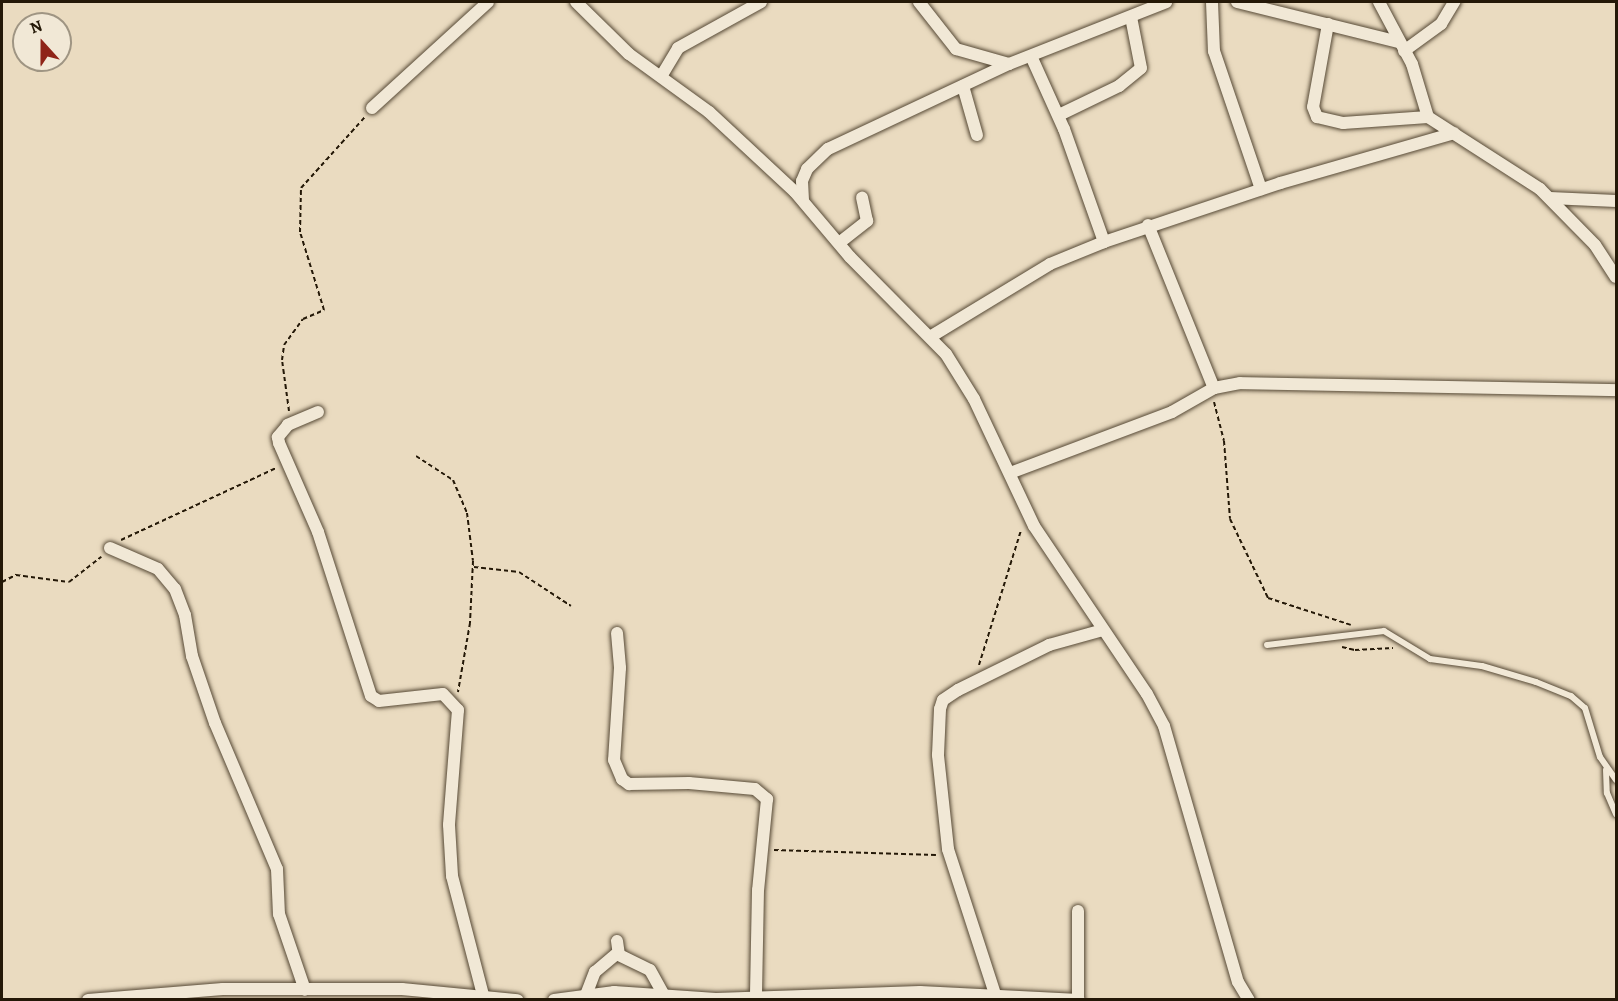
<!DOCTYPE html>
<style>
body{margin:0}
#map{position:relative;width:1618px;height:1001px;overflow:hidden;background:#eadbc0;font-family:Alegreya,serif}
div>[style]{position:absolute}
.path>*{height:2px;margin-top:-1px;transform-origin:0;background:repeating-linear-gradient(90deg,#241807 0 4.5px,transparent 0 7.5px)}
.roads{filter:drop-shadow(0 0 2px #564935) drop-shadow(0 0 2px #564935)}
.lane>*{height:6px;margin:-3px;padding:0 3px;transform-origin:3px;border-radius:3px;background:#f1e8d6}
.street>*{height:12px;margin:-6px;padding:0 6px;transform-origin:6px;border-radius:6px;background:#f1e8d6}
span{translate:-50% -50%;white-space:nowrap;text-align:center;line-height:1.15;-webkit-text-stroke:6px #f1e8d6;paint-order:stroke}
.frame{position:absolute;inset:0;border:3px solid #241807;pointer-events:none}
.north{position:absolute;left:12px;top:12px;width:60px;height:60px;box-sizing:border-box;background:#f1e8d6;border:2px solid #9f9583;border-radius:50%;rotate:339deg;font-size:16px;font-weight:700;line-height:24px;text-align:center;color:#241807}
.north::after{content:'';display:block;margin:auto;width:21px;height:27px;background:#8f2418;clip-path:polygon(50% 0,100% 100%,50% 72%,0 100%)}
</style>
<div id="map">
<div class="path">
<i style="left:1214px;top:402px;width:40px;rotate:75.6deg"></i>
<i style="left:1224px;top:441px;width:78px;rotate:85.6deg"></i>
<i style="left:1230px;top:519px;width:88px;rotate:64.3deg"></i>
<i style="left:1268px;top:598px;width:87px;rotate:18deg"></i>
<i style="left:289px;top:411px;width:51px;rotate:-97.8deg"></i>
<i style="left:282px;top:360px;width:15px;rotate:-82deg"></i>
<i style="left:284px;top:345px;width:32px;rotate:-54deg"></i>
<i style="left:303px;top:319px;width:23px;rotate:-23deg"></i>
<i style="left:324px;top:310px;width:82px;rotate:-107.1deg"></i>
<i style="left:300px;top:232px;width:44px;rotate:-88.7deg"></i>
<i style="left:301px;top:188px;width:96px;rotate:-48deg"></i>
<i style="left:416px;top:456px;width:44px;rotate:33deg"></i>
<i style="left:453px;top:480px;width:36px;rotate:67deg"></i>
<i style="left:467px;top:513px;width:48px;rotate:82.9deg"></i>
<i style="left:473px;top:561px;width:62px;rotate:92.8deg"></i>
<i style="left:470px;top:623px;width:70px;rotate:99.9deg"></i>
<i style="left:121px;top:540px;width:171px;rotate:-24.9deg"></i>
<i style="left:474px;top:567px;width:45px;rotate:6.3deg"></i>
<i style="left:519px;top:572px;width:62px;rotate:33.2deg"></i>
<i style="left:2px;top:582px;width:16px;rotate:-27deg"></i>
<i style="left:16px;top:575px;width:53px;rotate:7.5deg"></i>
<i style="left:69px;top:582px;width:41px;rotate:-38deg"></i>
<i style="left:1342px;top:647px;width:13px;rotate:13deg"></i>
<i style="left:1355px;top:650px;width:38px;rotate:-3deg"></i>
<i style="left:979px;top:665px;width:141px;rotate:-72.7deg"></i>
<i style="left:774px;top:850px;width:162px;rotate:1.8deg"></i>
</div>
<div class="roads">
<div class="lane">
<i style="left:1267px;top:645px;width:118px;rotate:-6.8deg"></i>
<i style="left:1384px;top:631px;width:54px;rotate:31.3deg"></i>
<i style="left:1430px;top:659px;width:52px;rotate:7.7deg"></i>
<i style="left:1482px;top:666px;width:56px;rotate:16.5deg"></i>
<i style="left:1536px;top:682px;width:38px;rotate:22deg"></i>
<i style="left:1571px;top:696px;width:18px;rotate:41deg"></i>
<i style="left:1585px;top:708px;width:51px;rotate:73deg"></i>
<i style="left:1600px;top:757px;width:28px;rotate:55deg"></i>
<i style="left:1606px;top:770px;width:23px;rotate:88deg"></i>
<i style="left:1607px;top:793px;width:23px;rotate:67deg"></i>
</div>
<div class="street">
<i style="left:576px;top:2px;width:74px;rotate:44.5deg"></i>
<i style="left:629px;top:54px;width:99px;rotate:35.9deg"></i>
<i style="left:709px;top:112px;width:117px;rotate:42.9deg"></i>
<i style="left:795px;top:192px;width:85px;rotate:49.8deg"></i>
<i style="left:850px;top:257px;width:136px;rotate:45.3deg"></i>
<i style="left:946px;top:354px;width:53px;rotate:58.1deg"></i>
<i style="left:974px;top:399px;width:140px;rotate:64.7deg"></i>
<i style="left:1034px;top:526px;width:202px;rotate:56.1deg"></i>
<i style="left:1147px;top:694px;width:36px;rotate:62deg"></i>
<i style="left:1164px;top:726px;width:266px;rotate:73.9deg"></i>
<i style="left:1238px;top:982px;width:21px;rotate:59deg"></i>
<i style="left:919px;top:2px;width:60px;rotate:51.8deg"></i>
<i style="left:956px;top:49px;width:55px;rotate:15.8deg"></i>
<i style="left:1212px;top:2px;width:49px;rotate:87.7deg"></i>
<i style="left:1214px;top:51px;width:146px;rotate:71.2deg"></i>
<i style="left:1237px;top:2px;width:167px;rotate:13.9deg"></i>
<i style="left:1379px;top:2px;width:70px;rotate:62deg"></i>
<i style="left:1412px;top:64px;width:55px;rotate:73.2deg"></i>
<i style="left:1428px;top:117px;width:133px;rotate:32.7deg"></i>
<i style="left:1540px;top:189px;width:78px;rotate:45.5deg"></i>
<i style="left:1595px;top:245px;width:38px;rotate:57deg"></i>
<i style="left:1328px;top:24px;width:84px;rotate:100.2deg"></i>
<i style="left:1313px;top:107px;width:11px;rotate:68deg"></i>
<i style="left:1317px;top:117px;width:27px;rotate:13deg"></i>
<i style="left:1343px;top:123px;width:85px;rotate:-4deg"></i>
<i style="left:1404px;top:51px;width:46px;rotate:-36.1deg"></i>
<i style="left:1441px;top:24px;width:26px;rotate:-59deg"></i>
<i style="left:1031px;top:56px;width:80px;rotate:65.7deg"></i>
<i style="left:1064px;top:129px;width:120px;rotate:70.5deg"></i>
<i style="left:662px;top:75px;width:31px;rotate:-59deg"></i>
<i style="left:678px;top:48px;width:95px;rotate:-29deg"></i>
<i style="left:963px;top:86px;width:51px;rotate:74.1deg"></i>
<i style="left:372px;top:108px;width:157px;rotate:-42.4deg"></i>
<i style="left:1059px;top:115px;width:67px;rotate:-25.8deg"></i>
<i style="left:1119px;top:86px;width:28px;rotate:-39deg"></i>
<i style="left:1141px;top:68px;width:52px;rotate:-101.1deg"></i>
<i style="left:1550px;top:198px;width:66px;rotate:2.6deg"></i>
<i style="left:803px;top:200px;width:19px;rotate:-93deg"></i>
<i style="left:802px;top:181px;width:13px;rotate:-67deg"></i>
<i style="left:807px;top:169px;width:29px;rotate:-44deg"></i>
<i style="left:828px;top:149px;width:200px;rotate:-25.2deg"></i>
<i style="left:1009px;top:64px;width:169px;rotate:-21.5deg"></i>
<i style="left:1148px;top:225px;width:176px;rotate:68deg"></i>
<i style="left:839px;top:243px;width:36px;rotate:-38deg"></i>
<i style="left:867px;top:221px;width:24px;rotate:-102deg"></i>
<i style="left:930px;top:337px;width:140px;rotate:-31.3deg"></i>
<i style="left:1050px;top:264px;width:58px;rotate:-22.2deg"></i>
<i style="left:1104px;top:242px;width:186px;rotate:-18.5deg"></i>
<i style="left:1280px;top:183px;width:181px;rotate:-16deg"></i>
<i style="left:318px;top:412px;width:33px;rotate:157deg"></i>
<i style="left:288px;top:425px;width:16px;rotate:130deg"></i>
<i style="left:278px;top:437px;width:6px;rotate:81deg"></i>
<i style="left:279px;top:443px;width:97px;rotate:66.3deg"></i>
<i style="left:318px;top:532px;width:172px;rotate:72.1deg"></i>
<i style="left:371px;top:696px;width:9px;rotate:32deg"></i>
<i style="left:379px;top:701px;width:64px;rotate:-6.2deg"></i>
<i style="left:443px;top:694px;width:22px;rotate:47deg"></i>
<i style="left:458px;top:710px;width:115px;rotate:94.5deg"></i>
<i style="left:449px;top:825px;width:51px;rotate:86.6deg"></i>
<i style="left:452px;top:876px;width:123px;rotate:75.4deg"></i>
<i style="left:1010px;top:473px;width:173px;rotate:-20.6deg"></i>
<i style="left:1172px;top:412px;width:48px;rotate:-29.7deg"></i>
<i style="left:1214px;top:388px;width:26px;rotate:-11deg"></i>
<i style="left:1240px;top:383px;width:376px;rotate:1.1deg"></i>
<i style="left:110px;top:548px;width:52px;rotate:23.6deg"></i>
<i style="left:158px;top:569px;width:26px;rotate:50deg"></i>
<i style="left:175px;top:589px;width:28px;rotate:69deg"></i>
<i style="left:185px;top:615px;width:42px;rotate:80.3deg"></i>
<i style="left:192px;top:656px;width:71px;rotate:71.1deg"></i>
<i style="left:215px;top:723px;width:159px;rotate:67deg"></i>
<i style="left:277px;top:869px;width:45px;rotate:87.5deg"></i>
<i style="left:279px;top:914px;width:80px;rotate:71.1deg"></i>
<i style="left:617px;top:633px;width:35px;rotate:85deg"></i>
<i style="left:620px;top:668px;width:92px;rotate:93.7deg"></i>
<i style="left:614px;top:760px;width:21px;rotate:67deg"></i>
<i style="left:622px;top:779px;width:9px;rotate:36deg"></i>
<i style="left:629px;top:784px;width:60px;rotate:-1deg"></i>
<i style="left:689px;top:783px;width:66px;rotate:5.2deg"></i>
<i style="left:755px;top:789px;width:16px;rotate:40deg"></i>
<i style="left:767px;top:799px;width:91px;rotate:95.6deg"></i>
<i style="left:758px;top:890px;width:108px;rotate:91.1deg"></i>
<i style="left:1078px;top:911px;width:88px;rotate:90deg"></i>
<i style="left:617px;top:941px;width:14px;rotate:82deg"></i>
<i style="left:619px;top:955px;width:34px;rotate:26deg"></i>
<i style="left:650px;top:970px;width:31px;rotate:61deg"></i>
<i style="left:995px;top:994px;width:152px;rotate:-108deg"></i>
<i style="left:948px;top:849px;width:95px;rotate:-96.1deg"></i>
<i style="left:938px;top:755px;width:46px;rotate:-87.5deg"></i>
<i style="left:940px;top:709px;width:9px;rotate:-72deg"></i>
<i style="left:943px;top:700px;width:18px;rotate:-34deg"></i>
<i style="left:958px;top:690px;width:102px;rotate:-26.3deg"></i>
<i style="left:1049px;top:645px;width:56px;rotate:-15.5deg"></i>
<i style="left:586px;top:995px;width:25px;rotate:-69deg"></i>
<i style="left:595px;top:972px;width:30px;rotate:-40deg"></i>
<i style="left:88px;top:1000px;width:135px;rotate:-4.7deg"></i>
<i style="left:223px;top:989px;width:179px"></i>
<i style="left:402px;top:989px;width:116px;rotate:5.5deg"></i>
<i style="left:554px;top:1000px;width:61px;rotate:-7.6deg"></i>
<i style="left:614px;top:992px;width:102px;rotate:3.9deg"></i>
<i style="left:716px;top:999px;width:204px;rotate:-2deg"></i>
<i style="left:920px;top:992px;width:159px;rotate:2.9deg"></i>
</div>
</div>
<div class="frame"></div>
<div class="north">N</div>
</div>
